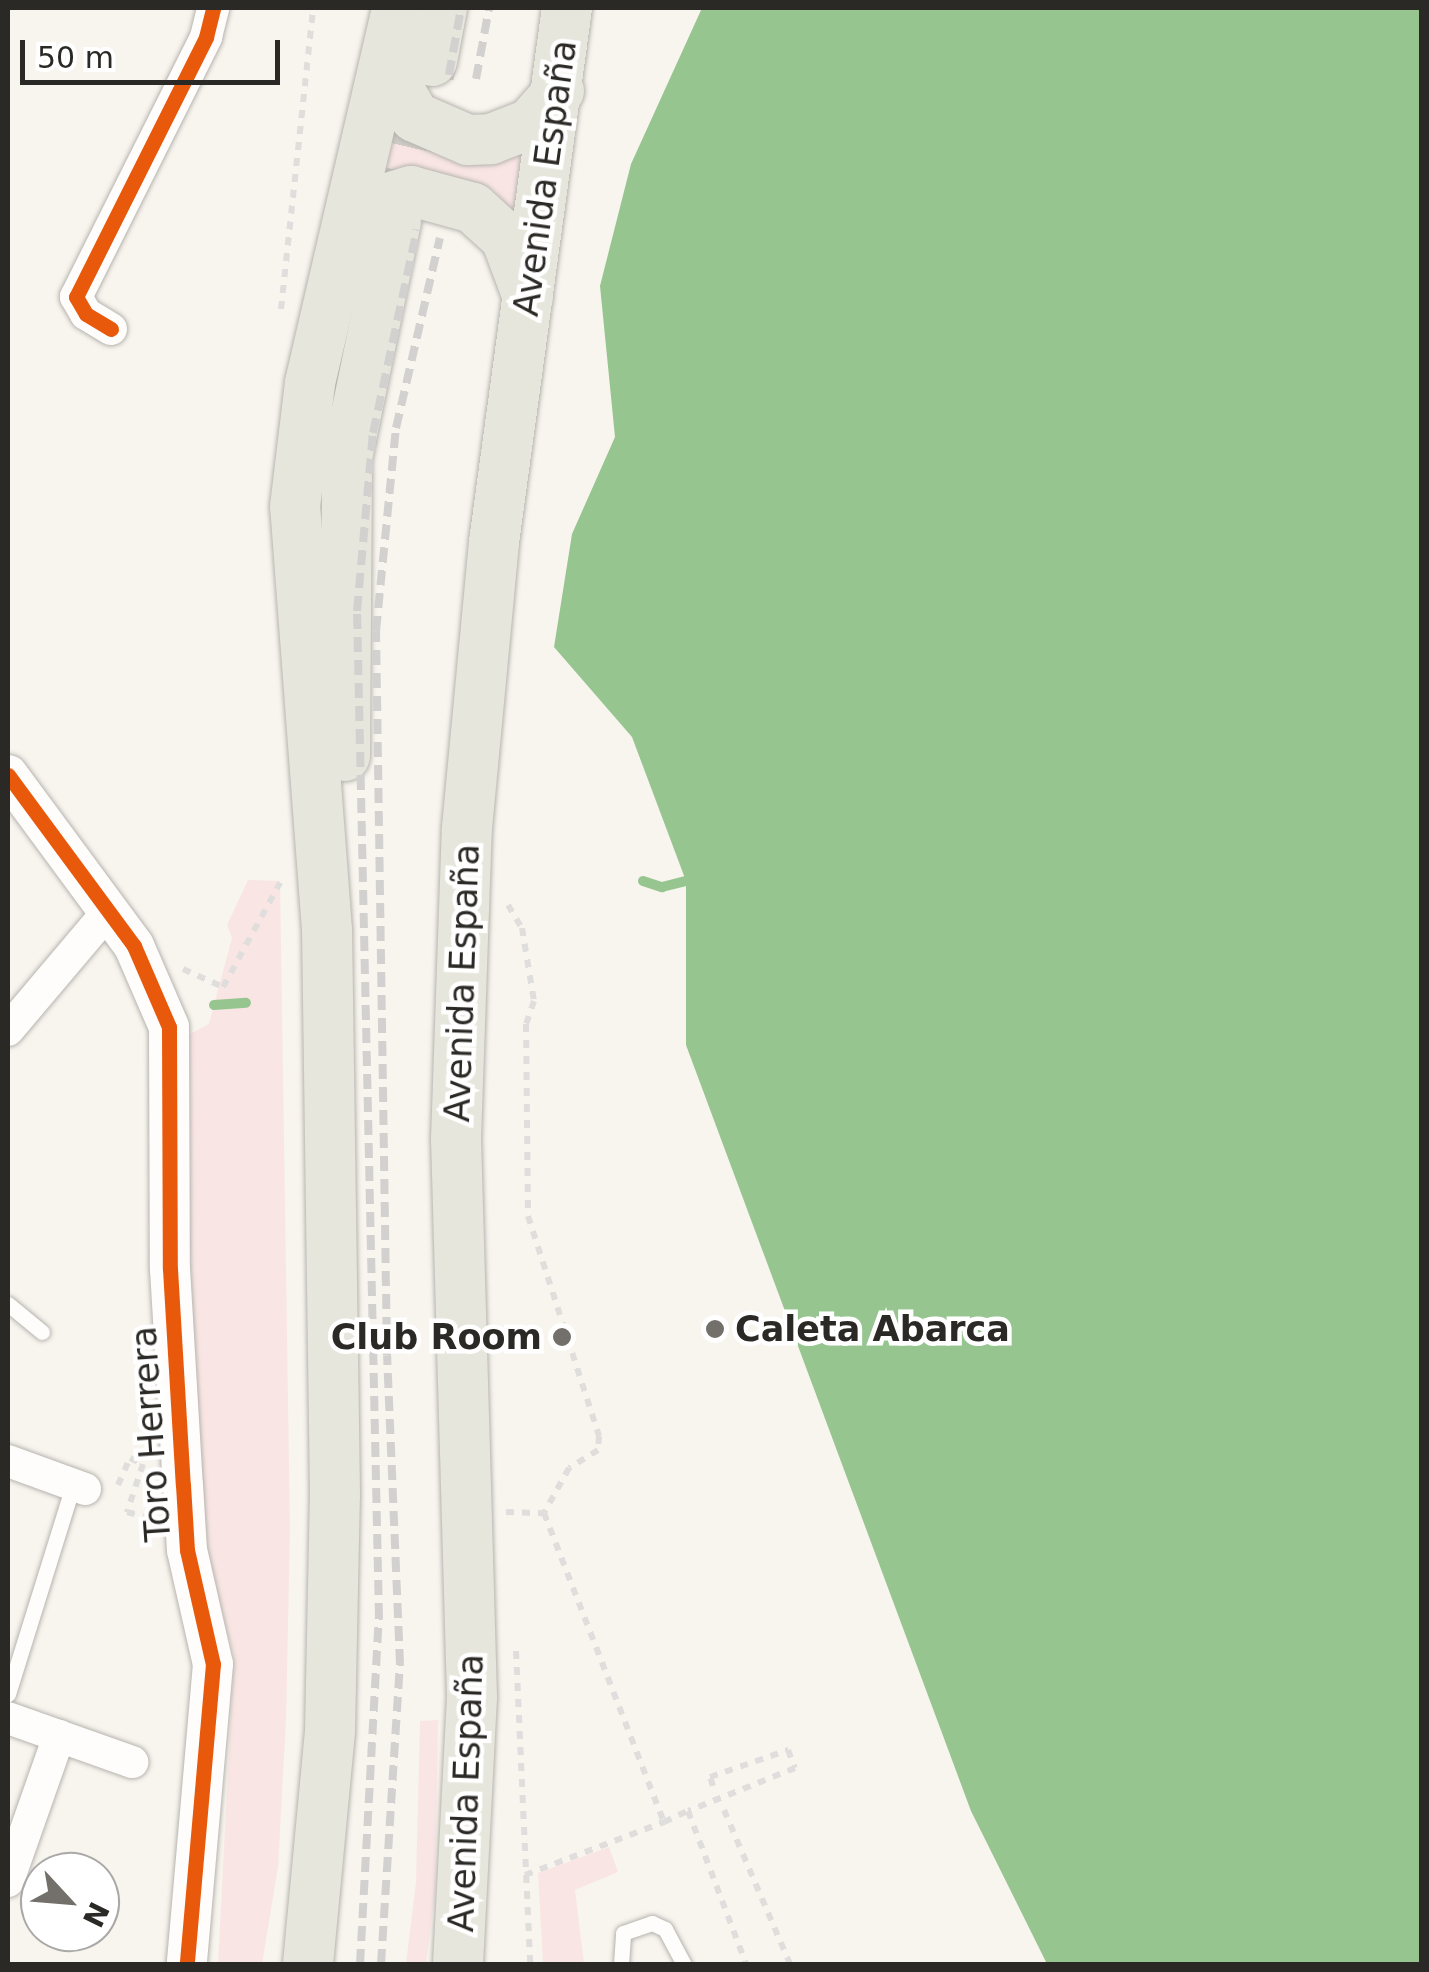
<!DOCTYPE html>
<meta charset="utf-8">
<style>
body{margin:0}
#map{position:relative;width:1429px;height:1972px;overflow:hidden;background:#f8f4ee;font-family:"DejaVu Sans",sans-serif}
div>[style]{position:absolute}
.green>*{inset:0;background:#f9e6e4}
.water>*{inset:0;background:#96c590}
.stream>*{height:10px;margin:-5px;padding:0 5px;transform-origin:5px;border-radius:5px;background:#96c590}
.primary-tunnel>*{height:50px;margin-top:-25px;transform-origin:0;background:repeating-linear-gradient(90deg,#cfcbc6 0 50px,transparent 0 75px)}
.path>*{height:6px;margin-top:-3px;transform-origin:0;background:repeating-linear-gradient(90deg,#dfdedc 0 8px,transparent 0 16px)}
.roads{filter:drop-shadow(0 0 2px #b7b4af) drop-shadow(0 0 2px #b7b4af)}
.service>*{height:15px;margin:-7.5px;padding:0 7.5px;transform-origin:7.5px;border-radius:7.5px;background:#fefdfc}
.minor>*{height:32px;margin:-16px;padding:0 16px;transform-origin:16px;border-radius:16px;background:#fefdfc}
.tertiary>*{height:40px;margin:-20px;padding:0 20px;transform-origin:20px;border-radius:20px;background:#fefdfc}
.primary>*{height:50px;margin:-25px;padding:0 25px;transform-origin:25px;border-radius:25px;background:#e6e6dc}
.rail>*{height:8px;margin-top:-4px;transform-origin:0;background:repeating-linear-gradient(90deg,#d3d1cf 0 15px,transparent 0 23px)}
.cycleway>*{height:15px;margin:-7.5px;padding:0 7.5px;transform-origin:7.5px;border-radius:7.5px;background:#e8590c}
.dots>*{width:28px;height:28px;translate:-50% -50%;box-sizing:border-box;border:5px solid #fff;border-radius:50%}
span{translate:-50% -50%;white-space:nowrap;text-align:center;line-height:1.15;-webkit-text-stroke:9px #fff;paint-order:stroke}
.street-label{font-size:35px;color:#2b2925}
.poi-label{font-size:35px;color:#2b2925;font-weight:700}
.left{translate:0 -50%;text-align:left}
.right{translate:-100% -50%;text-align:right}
.frame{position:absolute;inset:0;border:10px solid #2b2925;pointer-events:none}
.north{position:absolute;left:20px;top:1852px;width:100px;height:100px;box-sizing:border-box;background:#fff;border:2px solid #aaa9a8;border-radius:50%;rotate:116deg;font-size:28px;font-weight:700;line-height:40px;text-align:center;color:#2b2925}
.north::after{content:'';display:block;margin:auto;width:35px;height:45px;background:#73706b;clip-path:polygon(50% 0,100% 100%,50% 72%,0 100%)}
.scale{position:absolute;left:20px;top:40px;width:260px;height:45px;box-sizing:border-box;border:5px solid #2b2925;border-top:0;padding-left:12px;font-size:30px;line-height:35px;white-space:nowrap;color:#2b2925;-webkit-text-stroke:8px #fff;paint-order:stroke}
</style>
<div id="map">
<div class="green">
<i style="clip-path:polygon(400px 117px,532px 137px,521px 230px,494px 190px,460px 179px,384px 175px)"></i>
<i style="clip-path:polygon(248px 880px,280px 881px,290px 1530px,286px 1720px,278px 1867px,262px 1964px,218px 1964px,234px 1655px,201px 1546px,182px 1038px,209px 1024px,232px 938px,227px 925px)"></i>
<i style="clip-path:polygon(438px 1720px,435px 1892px,426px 1964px,406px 1964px,416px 1882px,420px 1721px)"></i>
<i style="clip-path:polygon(609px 1847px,618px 1872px,575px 1890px,584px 1964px,543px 1964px,538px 1873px)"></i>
</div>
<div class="water">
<i style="clip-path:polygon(702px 8px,1421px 8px,1421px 1964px,1047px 1964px,971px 1811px,686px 1045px,686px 881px,632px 737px,554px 647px,572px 534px,615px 437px,600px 286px,631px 164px)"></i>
</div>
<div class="stream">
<i style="left:643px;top:881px;width:20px;rotate:18deg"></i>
<i style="left:662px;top:887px;width:25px;rotate:-14deg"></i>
<i style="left:214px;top:1005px;width:32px;rotate:-4deg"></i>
</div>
<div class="primary-tunnel">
<i style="left:396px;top:221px;width:164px;rotate:-77.3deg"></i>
</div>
<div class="path">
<i style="left:281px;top:309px;width:303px;rotate:-83.9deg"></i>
<i style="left:508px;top:905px;width:27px;rotate:59deg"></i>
<i style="left:522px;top:928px;width:74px;rotate:80.7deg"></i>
<i style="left:534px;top:1001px;width:24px;rotate:109deg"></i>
<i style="left:526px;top:1024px;width:192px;rotate:89.4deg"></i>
<i style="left:528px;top:1216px;width:231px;rotate:72.1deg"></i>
<i style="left:599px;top:1436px;width:14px;rotate:94deg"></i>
<i style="left:598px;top:1450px;width:34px;rotate:148deg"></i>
<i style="left:569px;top:1468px;width:51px;rotate:119.1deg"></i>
<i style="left:183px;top:969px;width:44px;rotate:24.2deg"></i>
<i style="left:223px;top:987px;width:119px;rotate:-61.3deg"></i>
<i style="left:118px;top:1485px;width:30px;rotate:-66deg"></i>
<i style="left:130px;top:1458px;width:14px;rotate:25deg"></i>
<i style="left:143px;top:1464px;width:51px;rotate:108.4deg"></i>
<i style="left:127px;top:1512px;width:24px;rotate:15deg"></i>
<i style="left:506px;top:1512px;width:38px;rotate:2deg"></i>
<i style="left:544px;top:1513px;width:331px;rotate:68.8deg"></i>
<i style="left:664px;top:1822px;width:26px;rotate:-25deg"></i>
<i style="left:516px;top:1651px;width:313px;rotate:87.4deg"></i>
<i style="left:713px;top:1786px;width:9px;rotate:-108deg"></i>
<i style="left:710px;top:1777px;width:83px;rotate:-19.1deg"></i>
<i style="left:788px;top:1750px;width:19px;rotate:69deg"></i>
<i style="left:795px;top:1768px;width:115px;rotate:158.1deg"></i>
<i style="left:688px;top:1811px;width:164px;rotate:69.2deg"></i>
<i style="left:724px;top:1810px;width:168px;rotate:66.8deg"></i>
<i style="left:525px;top:1875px;width:149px;rotate:-20.9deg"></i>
</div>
<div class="roads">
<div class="service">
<i style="left:8px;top:1304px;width:44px;rotate:39.5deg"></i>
<i style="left:8px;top:1694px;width:219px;rotate:-72.7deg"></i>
<i style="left:621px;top:1964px;width:31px;rotate:-86deg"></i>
<i style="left:623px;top:1933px;width:31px;rotate:-19deg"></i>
<i style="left:652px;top:1923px;width:14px;rotate:25deg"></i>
<i style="left:665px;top:1929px;width:40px;rotate:62deg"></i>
</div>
<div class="minor">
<i style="left:111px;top:329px;width:29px;rotate:-149deg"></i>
<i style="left:86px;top:314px;width:20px;rotate:-120deg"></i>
<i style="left:76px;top:297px;width:291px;rotate:-63.4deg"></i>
<i style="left:206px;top:37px;width:30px;rotate:-76deg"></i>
<i style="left:8px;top:1030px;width:152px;rotate:-49.8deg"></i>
<i style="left:8px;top:1461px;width:82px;rotate:20deg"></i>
<i style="left:8px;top:1718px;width:132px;rotate:19.5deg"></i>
<i style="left:8px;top:1881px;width:154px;rotate:-70.6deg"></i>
</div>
<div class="tertiary">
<i style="left:8px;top:775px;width:212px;rotate:53.6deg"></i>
<i style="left:134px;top:946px;width:88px;rotate:66.6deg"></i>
<i style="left:169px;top:1027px;width:242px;rotate:89.8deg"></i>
<i style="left:170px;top:1269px;width:216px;rotate:86.6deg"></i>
<i style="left:183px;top:1485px;width:65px;rotate:86.5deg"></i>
<i style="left:187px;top:1550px;width:117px;rotate:77.2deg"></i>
<i style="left:213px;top:1664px;width:301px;rotate:95deg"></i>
</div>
<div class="primary">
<i style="left:432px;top:61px;width:54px;rotate:-79.3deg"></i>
<i style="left:386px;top:67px;width:58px;rotate:59.9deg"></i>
<i style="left:415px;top:117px;width:58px;rotate:23.5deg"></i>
<i style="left:468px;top:140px;width:23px;rotate:-2deg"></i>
<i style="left:491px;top:139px;width:42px;rotate:-21deg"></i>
<i style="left:530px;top:124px;width:44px;rotate:-48.7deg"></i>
<i style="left:351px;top:209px;width:63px;rotate:-16.7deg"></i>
<i style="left:411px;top:191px;width:64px;rotate:15.3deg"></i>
<i style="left:473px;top:208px;width:45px;rotate:42.3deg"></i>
<i style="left:506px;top:238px;width:63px;rotate:69.6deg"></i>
<i style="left:345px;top:756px;width:298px;rotate:-89.6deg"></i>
<i style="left:347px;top:458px;width:242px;rotate:-78.3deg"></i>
<i style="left:308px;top:1964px;width:234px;rotate:-84.6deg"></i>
<i style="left:330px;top:1731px;width:237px;rotate:-88.8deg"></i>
<i style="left:335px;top:1494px;width:564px;rotate:-90.81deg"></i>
<i style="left:327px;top:930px;width:424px;rotate:-94.3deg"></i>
<i style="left:295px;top:507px;width:125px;rotate:-83.1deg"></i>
<i style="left:310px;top:383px;width:385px;rotate:-76.9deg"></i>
<i style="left:458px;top:1964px;width:267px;rotate:-87deg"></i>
<i style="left:472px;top:1697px;width:558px;rotate:-91.64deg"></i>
<i style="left:456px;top:1139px;width:311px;rotate:-88deg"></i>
<i style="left:467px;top:828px;width:287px;rotate:-84.6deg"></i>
<i style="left:494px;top:542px;width:539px;rotate:-82.22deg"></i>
</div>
</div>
<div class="rail">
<i style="left:449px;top:75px;width:68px;rotate:-79.8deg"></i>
<i style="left:476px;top:79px;width:72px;rotate:-79.6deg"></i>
<i style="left:360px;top:1964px;width:347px;rotate:-86.9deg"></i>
<i style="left:379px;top:1618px;width:1007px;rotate:-91.25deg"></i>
<i style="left:357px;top:611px;width:179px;rotate:-84.9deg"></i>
<i style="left:373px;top:433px;width:208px;rotate:-77.8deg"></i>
<i style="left:381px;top:1964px;width:301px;rotate:-86.4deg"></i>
<i style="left:400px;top:1664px;width:309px;rotate:-92.4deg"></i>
<i style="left:387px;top:1355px;width:724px;rotate:-90.87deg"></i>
<i style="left:376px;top:631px;width:204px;rotate:-84.4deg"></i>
<i style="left:396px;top:428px;width:195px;rotate:-77deg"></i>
</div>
<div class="cycleway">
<i style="left:111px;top:329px;width:29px;rotate:-149deg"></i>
<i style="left:86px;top:314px;width:20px;rotate:-120deg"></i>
<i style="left:76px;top:297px;width:291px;rotate:-63.4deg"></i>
<i style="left:206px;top:37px;width:30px;rotate:-76deg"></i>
<i style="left:8px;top:775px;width:212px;rotate:53.6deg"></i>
<i style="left:134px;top:946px;width:88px;rotate:66.6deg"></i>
<i style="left:169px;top:1027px;width:242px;rotate:89.8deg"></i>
<i style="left:170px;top:1269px;width:216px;rotate:86.6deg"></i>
<i style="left:183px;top:1485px;width:65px;rotate:86.5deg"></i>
<i style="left:187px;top:1550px;width:117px;rotate:77.2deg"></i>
<i style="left:213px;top:1664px;width:301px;rotate:95deg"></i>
</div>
<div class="dots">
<i style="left:715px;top:1329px;background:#73706b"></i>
<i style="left:562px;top:1337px;background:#73706b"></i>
</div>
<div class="street-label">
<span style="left:545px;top:178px;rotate:-82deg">Avenida España</span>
<span style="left:462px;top:983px;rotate:-88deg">Avenida España</span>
<span style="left:151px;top:1434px;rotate:-94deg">Toro Herrera</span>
<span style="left:466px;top:1793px;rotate:-88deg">Avenida España</span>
</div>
<div class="poi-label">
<span class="left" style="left:735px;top:1329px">Caleta Abarca</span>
<span class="right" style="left:542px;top:1337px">Club Room</span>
</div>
<div class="frame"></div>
<div class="north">N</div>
<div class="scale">50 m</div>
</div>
